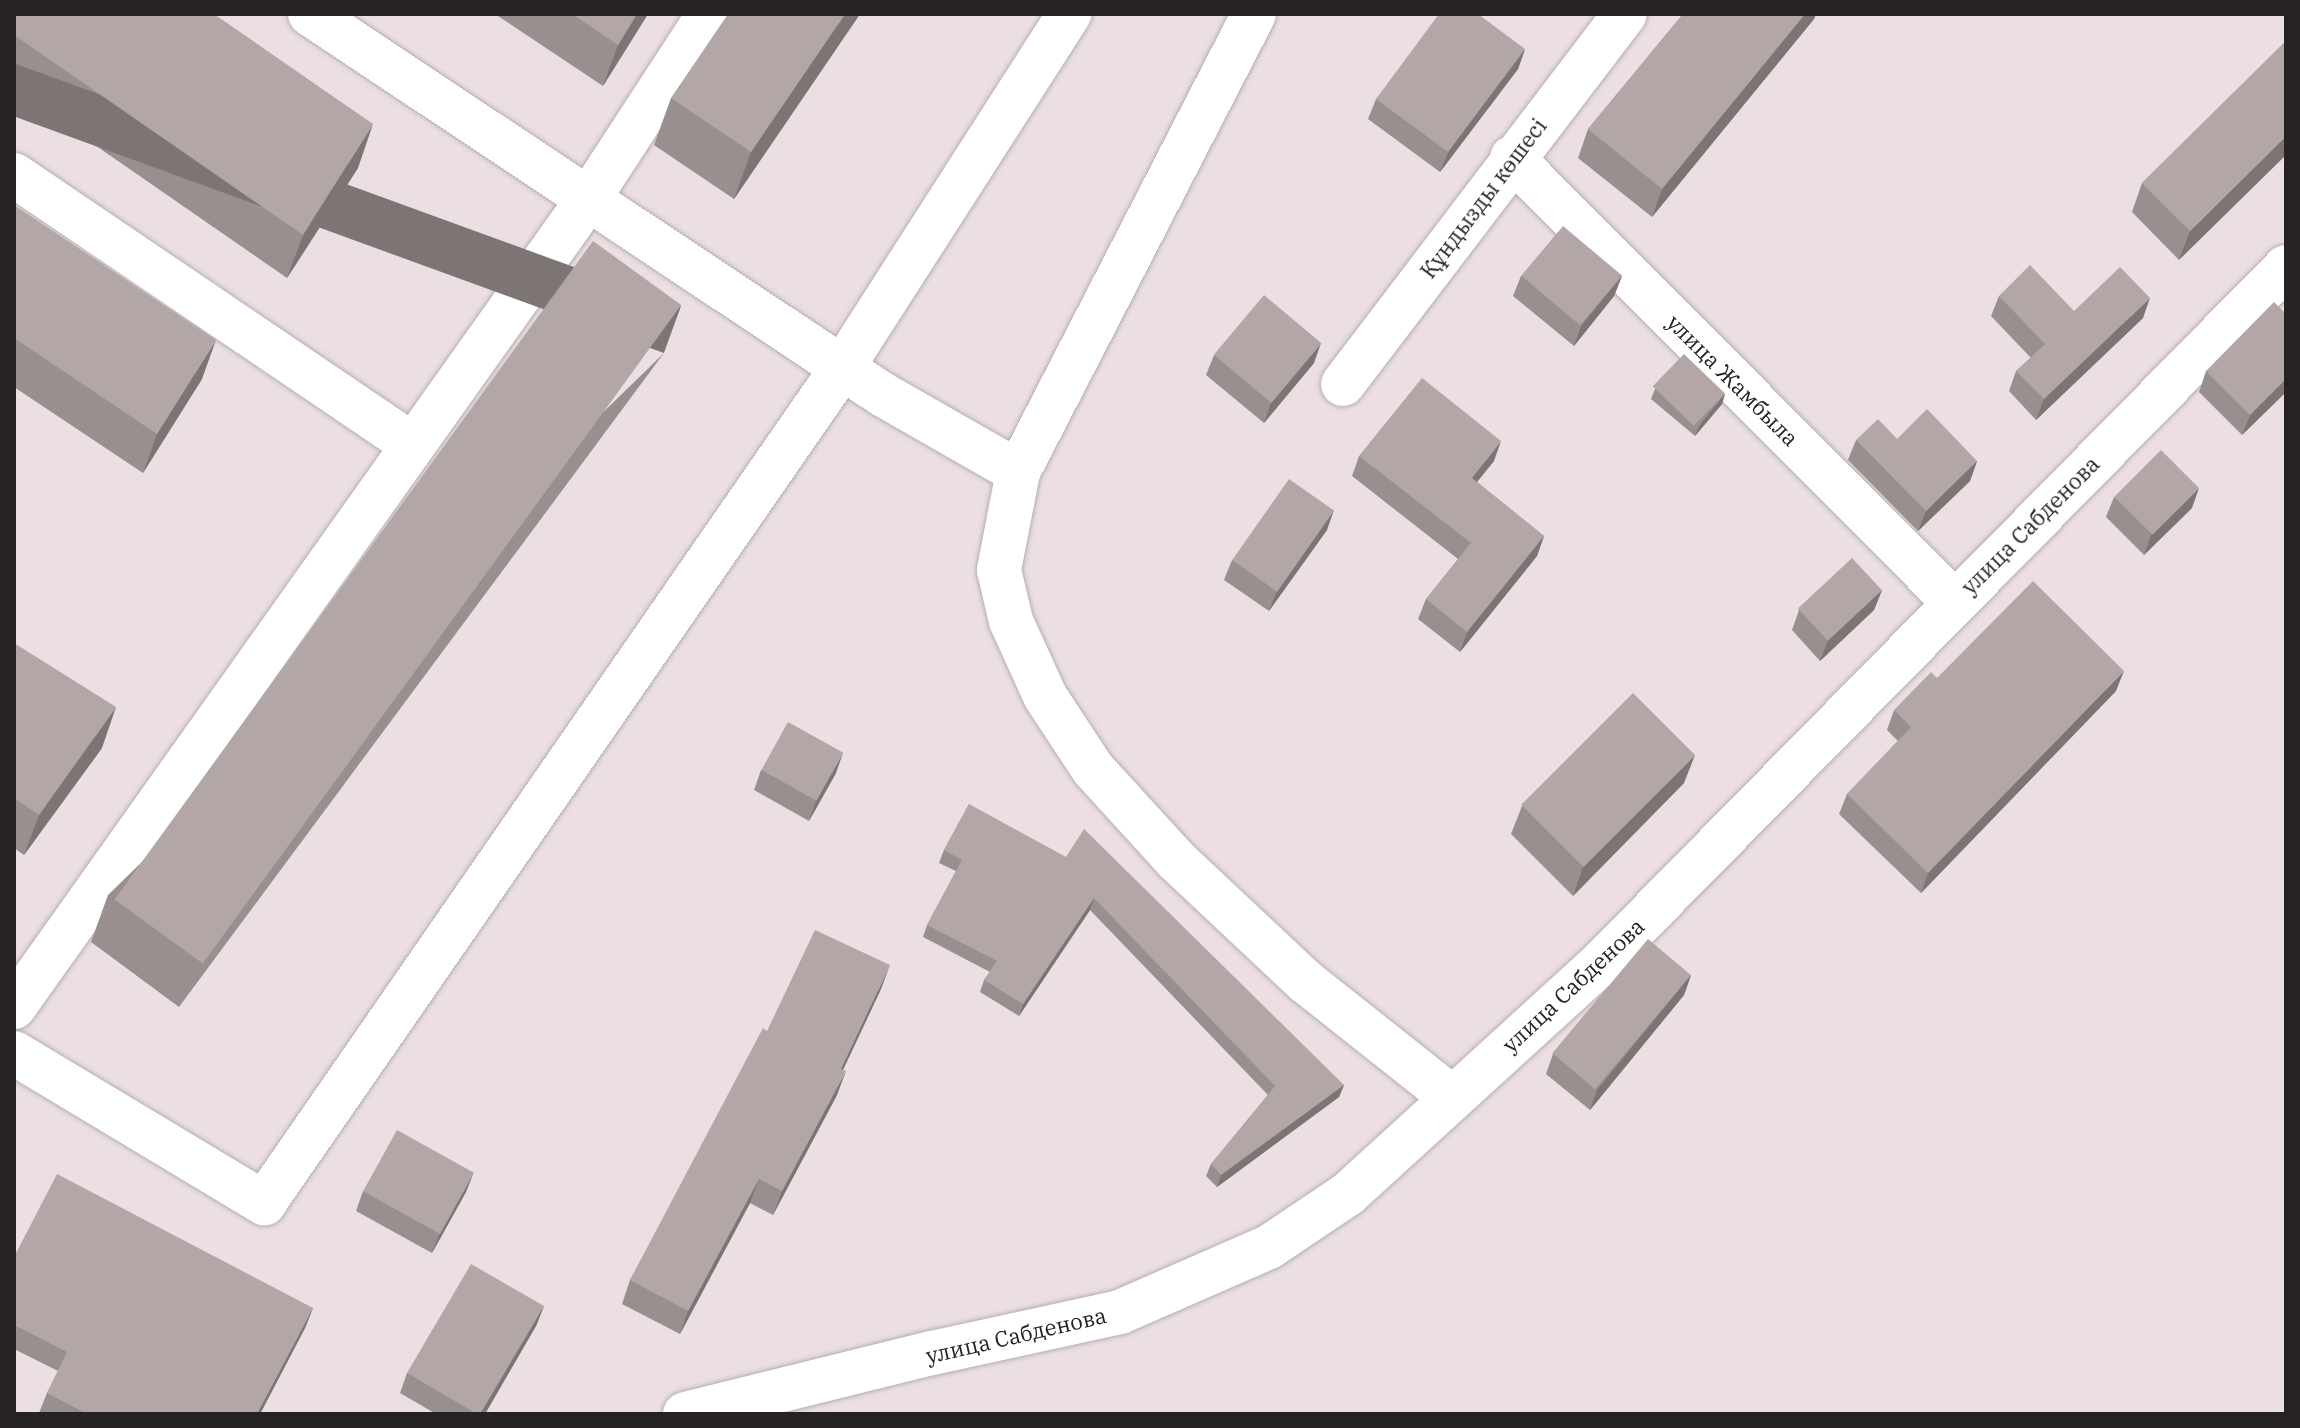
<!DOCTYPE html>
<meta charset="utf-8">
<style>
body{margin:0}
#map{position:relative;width:2300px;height:1428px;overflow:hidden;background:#ebdfe3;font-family:"IBM Plex Serif",serif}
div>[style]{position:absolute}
.roads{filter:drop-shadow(0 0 2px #b8adb0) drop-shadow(0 0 2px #b8adb0)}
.minor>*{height:44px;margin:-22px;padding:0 22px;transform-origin:22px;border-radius:22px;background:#fff}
.wall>*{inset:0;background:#998f8f}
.shaded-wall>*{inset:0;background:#7d7474;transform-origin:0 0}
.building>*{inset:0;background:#b2a6a6;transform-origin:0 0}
span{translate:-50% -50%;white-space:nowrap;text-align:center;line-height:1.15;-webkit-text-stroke:7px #fff;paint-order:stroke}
.street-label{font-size:22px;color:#262123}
.frame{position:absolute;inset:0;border:16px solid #262123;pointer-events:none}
</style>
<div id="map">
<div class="roads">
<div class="minor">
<i style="left:310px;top:14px;width:687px;rotate:33.6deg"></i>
<i style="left:882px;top:394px;width:157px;rotate:29.8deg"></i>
<i style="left:1254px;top:14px;width:515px;rotate:117.26deg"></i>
<i style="left:1018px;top:472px;width:100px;rotate:101deg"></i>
<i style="left:999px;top:570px;width:52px;rotate:76.8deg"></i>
<i style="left:1011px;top:621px;width:82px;rotate:65.6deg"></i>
<i style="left:1045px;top:696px;width:87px;rotate:56.7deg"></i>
<i style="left:1093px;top:769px;width:123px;rotate:47.6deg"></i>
<i style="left:1176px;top:860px;width:178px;rotate:43.2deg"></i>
<i style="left:1306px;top:982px;width:185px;rotate:38.4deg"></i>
<i style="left:1512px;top:158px;width:626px;rotate:45.13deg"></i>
<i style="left:14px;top:175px;width:482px;rotate:34.1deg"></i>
<i style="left:1343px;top:384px;width:465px;rotate:-52.7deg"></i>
<i style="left:14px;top:1007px;width:993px;rotate:-54.6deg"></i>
<i style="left:589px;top:198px;width:220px;rotate:-56.9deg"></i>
<i style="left:14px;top:1053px;width:292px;rotate:31deg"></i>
<i style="left:264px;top:1203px;width:1016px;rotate:-55.31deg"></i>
<i style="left:842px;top:368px;width:421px;rotate:-57.3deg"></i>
<i style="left:685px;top:1414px;width:254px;rotate:-13.9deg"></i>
<i style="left:932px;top:1353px;width:192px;rotate:-12.3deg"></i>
<i style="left:1120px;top:1312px;width:163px;rotate:-23.6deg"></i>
<i style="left:1269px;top:1247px;width:95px;rotate:-33.9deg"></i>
<i style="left:1348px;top:1194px;width:338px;rotate:-42.4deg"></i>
<i style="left:1598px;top:966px;width:981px;rotate:-45.45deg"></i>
</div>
</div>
<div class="wall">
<i style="clip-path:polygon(14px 14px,358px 168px,287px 278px,14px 89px)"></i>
<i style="clip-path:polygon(495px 14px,648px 14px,603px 86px)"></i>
<i style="clip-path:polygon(860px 14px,734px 199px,654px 145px,671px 98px)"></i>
<i style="clip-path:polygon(1683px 14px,1816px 14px,1814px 19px,1652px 217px,1578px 158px,1588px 129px)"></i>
<i style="clip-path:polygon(2286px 41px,2179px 260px,2132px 212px,2142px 183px)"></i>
<i style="clip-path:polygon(1525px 49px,1518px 69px,1440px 172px,1368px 119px,1376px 99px)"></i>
<i style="clip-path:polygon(14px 205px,202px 379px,143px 473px,14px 387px)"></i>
<i style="clip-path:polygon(1521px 276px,1622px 276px,1614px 296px,1574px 346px,1513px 296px)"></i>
<i style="clip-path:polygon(1999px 296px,2074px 311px,2143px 318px,2036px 420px,2009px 391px,2016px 371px,2031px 358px,1991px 316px)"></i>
<i style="clip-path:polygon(2286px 314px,2286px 392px,2242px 435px,2199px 392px,2206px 371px)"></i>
<i style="clip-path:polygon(664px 353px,179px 1007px,91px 942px,108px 895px)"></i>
<i style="clip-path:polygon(1214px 355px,1314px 363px,1264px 423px,1206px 375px)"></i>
<i style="clip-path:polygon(1655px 389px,1725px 394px,1722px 404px,1695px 436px,1651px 399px)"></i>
<i style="clip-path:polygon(1897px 439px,1977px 461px,1970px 481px,1918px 531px,1848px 460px,1856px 440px)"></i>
<i style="clip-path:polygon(1359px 456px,1494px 461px,1477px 482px,1544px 536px,1537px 556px,1460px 652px,1418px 619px,1426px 599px,1458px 559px,1352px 476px)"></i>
<i style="clip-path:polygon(2114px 497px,2192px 508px,2144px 555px,2106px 517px)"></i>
<i style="clip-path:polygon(1327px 530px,1269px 611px,1224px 580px,1232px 560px)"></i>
<i style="clip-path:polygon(1882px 590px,1874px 610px,1820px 661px,1792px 630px,1799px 610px)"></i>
<i style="clip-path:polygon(14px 643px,102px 748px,24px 855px,14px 848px)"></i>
<i style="clip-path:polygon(1937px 678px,2116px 691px,1921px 893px,1839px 814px,1847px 794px,1898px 741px,1887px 730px,1894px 710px)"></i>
<i style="clip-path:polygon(761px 770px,836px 773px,809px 821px,754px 790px)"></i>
<i style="clip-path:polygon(1684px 783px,1573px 896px,1511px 834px,1522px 806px)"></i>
<i style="clip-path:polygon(969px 804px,1344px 1085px,1339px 1097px,1217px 1187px,1206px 1176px,1211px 1164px,1268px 1095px,1090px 910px,1019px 1016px,980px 992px,984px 980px,990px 972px,923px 937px,927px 925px,956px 871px,939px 863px,944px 850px)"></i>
<i style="clip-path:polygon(1691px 975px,1684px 995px,1590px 1110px,1546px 1074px,1553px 1054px)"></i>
<i style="clip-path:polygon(881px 989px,843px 1070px,837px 1095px,773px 1215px,750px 1203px,680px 1334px,622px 1304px,630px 1280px,767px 1031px)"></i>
<i style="clip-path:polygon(363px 1191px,466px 1192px,432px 1253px,356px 1211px)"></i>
<i style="clip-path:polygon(14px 1257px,313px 1308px,305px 1328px,260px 1414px,41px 1414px,39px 1413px,47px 1393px,58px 1371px,14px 1349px)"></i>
<i style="clip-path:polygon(544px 1306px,536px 1326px,485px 1414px,436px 1414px,400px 1393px,407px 1373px)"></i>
</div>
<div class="shaded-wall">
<i style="clip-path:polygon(637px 14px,648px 14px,603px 86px,618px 45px)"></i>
<i style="clip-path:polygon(845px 14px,860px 14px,734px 199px,751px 152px)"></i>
<i style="clip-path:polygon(1805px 14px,1816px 14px,1814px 19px,1652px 217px,1662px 189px)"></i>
<i style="clip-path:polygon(1525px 49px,1518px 69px,1440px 172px,1448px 152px)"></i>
<i style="clip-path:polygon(373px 124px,358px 168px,287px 278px,303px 235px)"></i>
<i style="clip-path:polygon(2286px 136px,2286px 155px,2179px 260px,2190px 231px)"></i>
<i style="clip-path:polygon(1622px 276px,1614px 296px,1574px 346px,1581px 326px)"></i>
<i style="clip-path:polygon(2150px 298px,2143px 318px,2036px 420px,2044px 399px)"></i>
<i style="left:681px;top:306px;width:50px;height:814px;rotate:110deg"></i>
<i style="clip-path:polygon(216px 340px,202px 379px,143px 473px,157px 434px)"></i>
<i style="clip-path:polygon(1321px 343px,1314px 363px,1264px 423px,1271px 403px)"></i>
<i style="clip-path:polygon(2286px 379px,2286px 392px,2242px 435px,2250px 415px)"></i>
<i style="clip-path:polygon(1725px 394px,1722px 404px,1695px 436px,1699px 426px)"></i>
<i style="clip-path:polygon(1501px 441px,1494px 461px,1464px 498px,1472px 478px)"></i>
<i style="clip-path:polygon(1977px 461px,1970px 481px,1918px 531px,1926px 511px)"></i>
<i style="clip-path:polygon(2199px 488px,2192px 508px,2144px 555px,2151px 535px)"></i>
<i style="clip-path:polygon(1334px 510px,1327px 530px,1269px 611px,1277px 591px)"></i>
<i style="clip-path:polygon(1544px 536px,1537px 556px,1460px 652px,1467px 632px)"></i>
<i style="clip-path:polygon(1882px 590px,1874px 610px,1820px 661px,1828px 640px)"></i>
<i style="clip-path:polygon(2124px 671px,2116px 691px,1921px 893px,1928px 873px)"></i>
<i style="clip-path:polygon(116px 707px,102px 748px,24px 855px,39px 815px)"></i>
<i style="clip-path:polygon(843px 753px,836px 773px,809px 821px,816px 801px)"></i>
<i style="clip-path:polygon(1695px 755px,1684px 783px,1573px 896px,1583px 867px)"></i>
<i style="clip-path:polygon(1094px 898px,1090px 910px,1019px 1016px,1023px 1004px)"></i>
<i style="clip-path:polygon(890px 965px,881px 989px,832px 1093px,841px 1069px)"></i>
<i style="clip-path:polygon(1691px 975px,1684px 995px,1590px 1110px,1597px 1090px)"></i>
<i style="clip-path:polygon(846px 1071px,837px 1095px,773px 1215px,782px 1191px)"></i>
<i style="clip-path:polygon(1344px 1085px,1339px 1097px,1217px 1187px,1221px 1175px)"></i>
<i style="clip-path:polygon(474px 1172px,466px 1192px,432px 1253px,440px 1233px)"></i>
<i style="clip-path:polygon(759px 1179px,750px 1203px,680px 1334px,688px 1311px)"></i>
<i style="clip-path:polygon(544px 1306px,536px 1326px,485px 1414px,480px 1414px)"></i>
<i style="clip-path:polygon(313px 1308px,305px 1328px,260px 1414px,257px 1414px)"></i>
</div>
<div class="building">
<i style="clip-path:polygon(14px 14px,214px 14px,373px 124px,303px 235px,14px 35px)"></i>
<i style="clip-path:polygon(572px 14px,637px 14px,618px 45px)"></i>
<i style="clip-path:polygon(728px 14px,845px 14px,751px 152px,671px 98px)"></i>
<i style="clip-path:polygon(1439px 14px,1478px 14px,1525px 49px,1448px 152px,1376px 99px)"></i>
<i style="clip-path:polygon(1683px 14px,1805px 14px,1662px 189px,1588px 129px)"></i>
<i style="clip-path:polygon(2286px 41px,2286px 136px,2190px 231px,2142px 183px)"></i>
<i style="clip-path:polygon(14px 205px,216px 340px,157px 434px,14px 338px)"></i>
<i style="left:1563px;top:226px;width:77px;height:65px;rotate:40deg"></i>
<i style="left:593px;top:241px;width:109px;height:814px;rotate:36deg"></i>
<i style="clip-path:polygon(2030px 265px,2074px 311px,2120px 267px,2150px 298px,2044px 399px,2016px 371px,2045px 344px,1999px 296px)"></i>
<i style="left:1264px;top:295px;width:75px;height:78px;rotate:40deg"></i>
<i style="clip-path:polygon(2274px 302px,2286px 314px,2286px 379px,2250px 415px,2206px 371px)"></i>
<i style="left:1684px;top:354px;width:57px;height:45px;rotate:44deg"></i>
<i style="clip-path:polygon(1422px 378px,1501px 441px,1472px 478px,1544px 536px,1467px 632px,1426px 599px,1471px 543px,1359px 456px)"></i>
<i style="clip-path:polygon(1927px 409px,1977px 461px,1926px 511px,1856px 440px,1878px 419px,1897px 439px)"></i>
<i style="left:2161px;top:450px;width:54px;height:66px;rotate:45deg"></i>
<i style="left:1289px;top:479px;width:55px;height:99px;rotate:35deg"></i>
<i style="left:1852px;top:558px;width:44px;height:74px;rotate:47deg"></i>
<i style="clip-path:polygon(2033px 581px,2124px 671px,1928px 873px,1847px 794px,1911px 727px,1894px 710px,1931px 672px,1937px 678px)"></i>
<i style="clip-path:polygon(14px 643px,116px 707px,39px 815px,14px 798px)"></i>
<i style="left:1633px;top:693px;width:88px;height:158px;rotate:45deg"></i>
<i style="left:788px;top:722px;width:63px;height:55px;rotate:29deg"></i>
<i style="clip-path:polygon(969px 804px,1066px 857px,1084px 829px,1344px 1085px,1221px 1175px,1211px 1164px,1275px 1086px,1094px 898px,1023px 1004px,984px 980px,997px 961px,927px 925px,962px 860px,944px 850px)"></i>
<i style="clip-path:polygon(815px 930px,890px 965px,841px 1069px,846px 1071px,782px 1191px,759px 1179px,688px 1311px,630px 1280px,763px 1028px,767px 1031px)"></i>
<i style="left:1648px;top:939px;width:56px;height:149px;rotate:40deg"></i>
<i style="left:397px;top:1130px;width:88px;height:70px;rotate:29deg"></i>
<i style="clip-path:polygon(57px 1174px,313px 1308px,257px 1414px,87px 1414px,47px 1393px,67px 1352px,14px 1325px,14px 1257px)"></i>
<i style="clip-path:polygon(471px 1264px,544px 1306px,480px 1414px,477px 1414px,407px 1373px)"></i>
</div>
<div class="street-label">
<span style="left:1483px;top:198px;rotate:-53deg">Құндызды көшесі</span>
<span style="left:1733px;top:380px;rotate:45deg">улица Жамбыла</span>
<span style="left:2030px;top:525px;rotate:-45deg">улица Сабденова</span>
<span style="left:1573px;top:985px;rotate:-43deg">улица Сабденова</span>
<span style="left:1016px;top:1335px;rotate:-13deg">улица Сабденова</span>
</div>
<div class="frame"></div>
</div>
